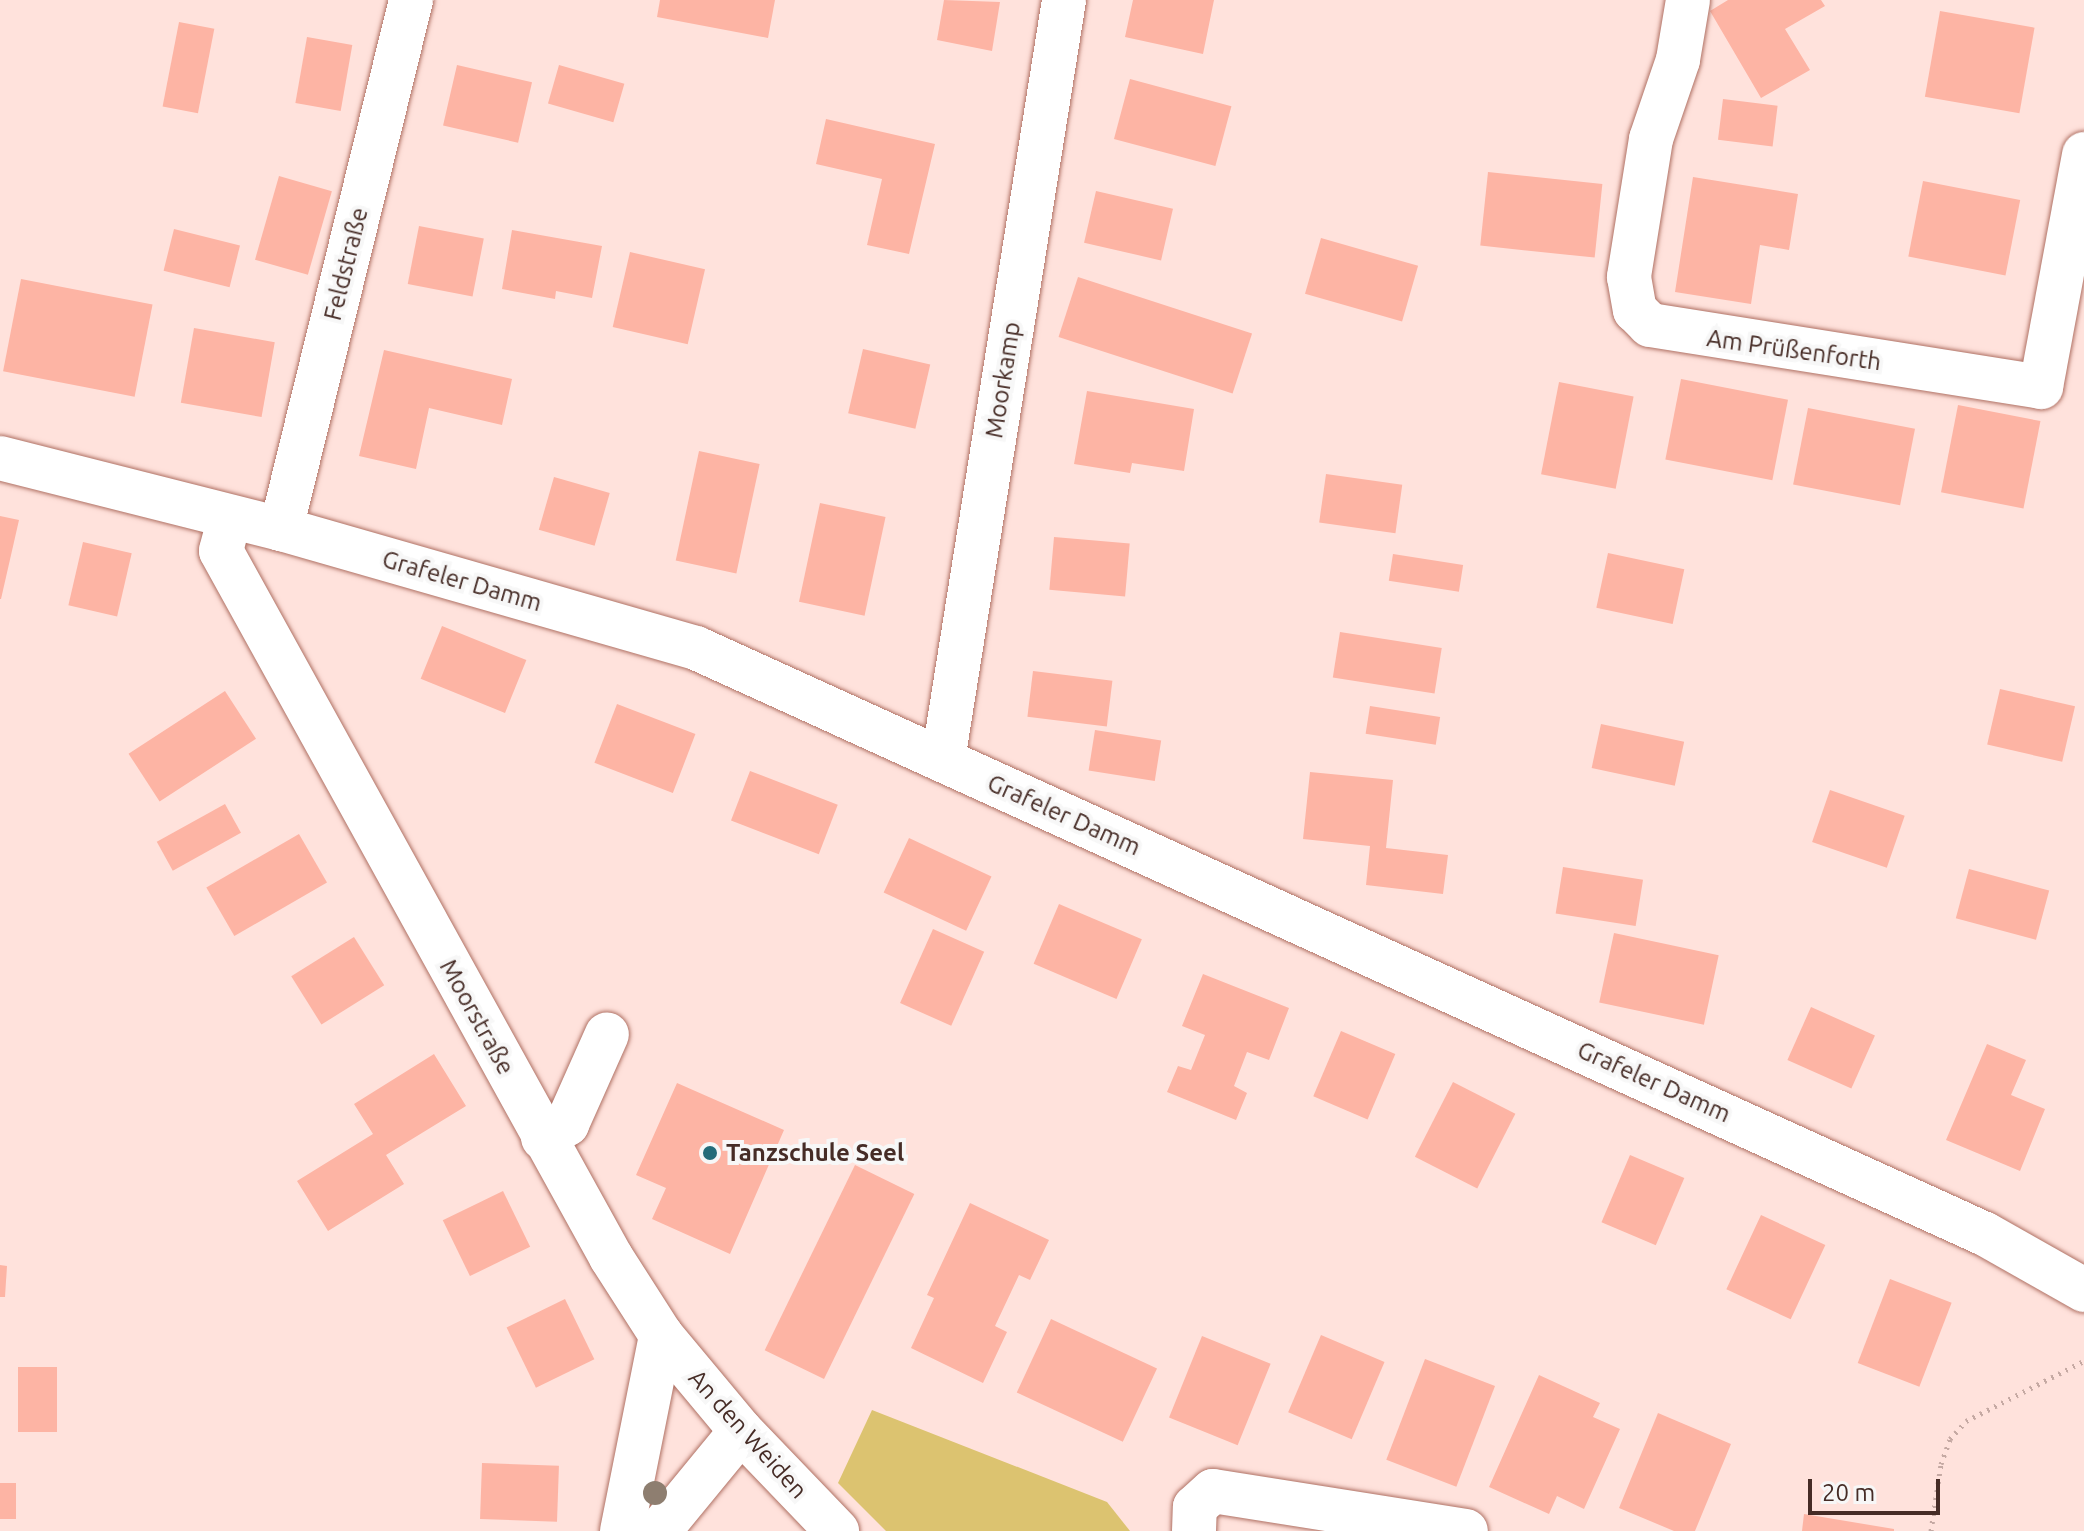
<!DOCTYPE html>
<meta charset="utf-8">
<style>
body{margin:0}
#map{position:relative;width:2084px;height:1531px;overflow:hidden;background:#ffe2dc;font-family:Ubuntu,sans-serif}
div>[style]{position:absolute}
.green>*{inset:0;background:#dcc370}
.building>*{inset:0;background:#fdb4a4;transform-origin:0 0}
.path>*{height:5px;margin-top:-2.5px;transform-origin:0;background:repeating-linear-gradient(90deg,#c5a9a3 0 2px,transparent 0 8px)}
.roads{filter:drop-shadow(0 0 2px #b07164) drop-shadow(0 0 2px #b07164)}
.minor>*{height:44px;margin:-22px;padding:0 22px;transform-origin:22px;border-radius:22px;background:#fff}
.trees>*{width:24px;height:24px;margin:-12px;border-radius:50%;background:#8e7e70}
.dots>*{width:22px;height:22px;translate:-50% -50%;box-sizing:border-box;border:4px solid #f7f7f7;border-radius:50%}
span{translate:-50% -50%;white-space:nowrap;text-align:center;line-height:1.15;-webkit-text-stroke:8px #f7f7f7;paint-order:stroke}
.street-label{font-size:24px;color:#462c26}
.poi-label{font-size:24px;color:#462c26;font-weight:700}
.left{translate:0 -50%;text-align:left}
.scale{position:absolute;left:1808px;top:1479px;width:132px;height:36px;box-sizing:border-box;border:4px solid #462c26;border-top:0;padding-left:10px;font-size:24px;line-height:28px;white-space:nowrap;color:#462c26;-webkit-text-stroke:6px #f7f7f7;paint-order:stroke}
</style>
<div id="map">
<div class="green">
<i style="clip-path:polygon(872px 1410px,1107px 1502px,1130px 1531px,886px 1531px,838px 1483px)"></i>
</div>
<div class="building">
<i style="clip-path:polygon(660px 0,775px 0,768px 38px,657px 17px)"></i>
<i style="clip-path:polygon(944px 0,1000px 2px,992px 51px,937px 40px)"></i>
<i style="clip-path:polygon(1133px 0,1214px 0,1203px 54px,1125px 37px)"></i>
<i style="clip-path:polygon(1728px 0,1821px 0,1825px 6px,1785px 29px,1810px 70px,1761px 98px,1710px 11px)"></i>
<i style="left:1940px;top:11px;width:96px;height:87px;rotate:10deg"></i>
<i style="left:179px;top:22px;width:36px;height:86px;rotate:11deg"></i>
<i style="left:307px;top:37px;width:46px;height:67px;rotate:10deg"></i>
<i style="left:457px;top:65px;width:77px;height:62px;rotate:13deg"></i>
<i style="left:559px;top:65px;width:68px;height:40px;rotate:16deg"></i>
<i style="left:1130px;top:79px;width:105px;height:62px;rotate:15deg"></i>
<i style="left:1723px;top:99px;width:55px;height:41px;rotate:7deg"></i>
<i style="clip-path:polygon(826px 119px,935px 144px,909px 254px,867px 245px,882px 179px,816px 164px)"></i>
<i style="left:1488px;top:172px;width:115px;height:74px;rotate:6deg"></i>
<i style="left:279px;top:176px;width:55px;height:87px;rotate:16deg"></i>
<i style="clip-path:polygon(1693px 177px,1798px 194px,1789px 250px,1760px 245px,1751px 304px,1675px 292px)"></i>
<i style="left:1923px;top:181px;width:99px;height:77px;rotate:11deg"></i>
<i style="left:1096px;top:191px;width:79px;height:53px;rotate:13deg"></i>
<i style="left:419px;top:226px;width:66px;height:59px;rotate:11deg"></i>
<i style="left:174px;top:229px;width:68px;height:43px;rotate:14deg"></i>
<i style="clip-path:polygon(512px 230px,602px 246px,592px 298px,556px 291px,555px 299px,502px 289px)"></i>
<i style="left:1321px;top:238px;width:101px;height:58px;rotate:16deg"></i>
<i style="left:630px;top:252px;width:77px;height:77px;rotate:13deg"></i>
<i style="left:1078px;top:277px;width:183px;height:63px;rotate:18deg"></i>
<i style="left:21px;top:279px;width:134px;height:94px;rotate:11deg"></i>
<i style="left:194px;top:328px;width:82px;height:76px;rotate:10deg"></i>
<i style="left:863px;top:349px;width:69px;height:66px;rotate:13deg"></i>
<i style="clip-path:polygon(384px 350px,512px 379px,502px 425px,429px 408px,416px 469px,359px 456px)"></i>
<i style="left:1681px;top:379px;width:109px;height:82px;rotate:11deg"></i>
<i style="left:1559px;top:382px;width:76px;height:94px;rotate:11deg"></i>
<i style="clip-path:polygon(1087px 391px,1194px 409px,1184px 471px,1132px 463px,1130px 473px,1074px 464px)"></i>
<i style="left:1958px;top:405px;width:84px;height:89px;rotate:11deg"></i>
<i style="left:1808px;top:408px;width:109px;height:78px;rotate:11deg"></i>
<i style="left:699px;top:451px;width:62px;height:112px;rotate:12deg"></i>
<i style="left:1326px;top:474px;width:77px;height:49px;rotate:8deg"></i>
<i style="left:554px;top:477px;width:58px;height:55px;rotate:16deg"></i>
<i style="left:820px;top:503px;width:67px;height:101px;rotate:12deg"></i>
<i style="clip-path:polygon(0 516px,19px 520px,1px 599px,0 599px)"></i>
<i style="left:1054px;top:537px;width:76px;height:53px;rotate:5deg"></i>
<i style="left:83px;top:542px;width:50px;height:65px;rotate:13deg"></i>
<i style="left:1608px;top:553px;width:78px;height:56px;rotate:12deg"></i>
<i style="left:1393px;top:554px;width:71px;height:27px;rotate:9deg"></i>
<i style="left:442px;top:626px;width:91px;height:57px;rotate:22deg"></i>
<i style="left:1340px;top:632px;width:103px;height:46px;rotate:9deg"></i>
<i style="left:1033px;top:671px;width:80px;height:46px;rotate:7deg"></i>
<i style="left:2000px;top:689px;width:77px;height:57px;rotate:13deg"></i>
<i style="left:225px;top:691px;width:57px;height:115px;rotate:57deg"></i>
<i style="left:617px;top:704px;width:84px;height:63px;rotate:21deg"></i>
<i style="left:1370px;top:706px;width:71px;height:28px;rotate:9deg"></i>
<i style="left:1601px;top:724px;width:85px;height:45px;rotate:12deg"></i>
<i style="left:1095px;top:730px;width:67px;height:41px;rotate:9deg"></i>
<i style="left:750px;top:771px;width:94px;height:53px;rotate:21deg"></i>
<i style="clip-path:polygon(1310px 772px,1393px 780px,1386px 848px,1448px 855px,1443px 894px,1366px 885px,1370px 846px,1303px 839px)"></i>
<i style="left:1830px;top:790px;width:79px;height:55px;rotate:19deg"></i>
<i style="left:225px;top:804px;width:33px;height:78px;rotate:61deg"></i>
<i style="left:299px;top:834px;width:56px;height:107px;rotate:60deg"></i>
<i style="left:909px;top:838px;width:91px;height:60px;rotate:25deg"></i>
<i style="left:1563px;top:867px;width:81px;height:47px;rotate:9deg"></i>
<i style="left:1969px;top:869px;width:83px;height:51px;rotate:15deg"></i>
<i style="left:1059px;top:904px;width:90px;height:65px;rotate:23deg"></i>
<i style="left:933px;top:929px;width:56px;height:81px;rotate:24deg"></i>
<i style="left:1614px;top:933px;width:107px;height:71px;rotate:12deg"></i>
<i style="left:354px;top:937px;width:57px;height:74px;rotate:58deg"></i>
<i style="clip-path:polygon(1203px 974px,1289px 1008px,1269px 1060px,1247px 1052px,1234px 1086px,1247px 1093px,1236px 1120px,1167px 1092px,1178px 1066px,1191px 1070px,1205px 1035px,1182px 1026px)"></i>
<i style="left:1811px;top:1007px;width:70px;height:58px;rotate:24deg"></i>
<i style="left:1341px;top:1031px;width:59px;height:71px;rotate:23deg"></i>
<i style="clip-path:polygon(1987px 1044px,2026px 1060px,2011px 1095px,2045px 1109px,2020px 1171px,1946px 1140px)"></i>
<i style="clip-path:polygon(434px 1054px,466px 1106px,386px 1155px,404px 1184px,328px 1231px,297px 1181px,373px 1134px,354px 1104px)"></i>
<i style="left:1453px;top:1082px;width:70px;height:84px;rotate:27deg"></i>
<i style="clip-path:polygon(677px 1083px,784px 1130px,730px 1254px,652px 1219px,666px 1188px,636px 1175px)"></i>
<i style="left:1630px;top:1155px;width:59px;height:73px;rotate:23deg"></i>
<i style="left:855px;top:1165px;width:66px;height:206px;rotate:26deg"></i>
<i style="left:503px;top:1191px;width:62px;height:67px;rotate:64deg"></i>
<i style="clip-path:polygon(970px 1203px,1049px 1240px,1030px 1280px,1019px 1275px,995px 1326px,1007px 1332px,983px 1383px,911px 1348px,934px 1298px,927px 1295px)"></i>
<i style="left:1761px;top:1215px;width:71px;height:82px;rotate:25deg"></i>
<i style="clip-path:polygon(0 1265px,7px 1266px,5px 1297px,0 1297px)"></i>
<i style="left:1890px;top:1279px;width:66px;height:90px;rotate:21deg"></i>
<i style="left:565px;top:1299px;width:67px;height:65px;rotate:64deg"></i>
<i style="left:1051px;top:1319px;width:117px;height:81px;rotate:25deg"></i>
<i style="left:1321px;top:1335px;width:69px;height:84px;rotate:23deg"></i>
<i style="left:1202px;top:1336px;width:74px;height:88px;rotate:22deg"></i>
<i style="left:1425px;top:1359px;width:75px;height:108px;rotate:21deg"></i>
<i style="left:18px;top:1367px;width:39px;height:65px"></i>
<i style="clip-path:polygon(1539px 1375px,1600px 1403px,1593px 1417px,1620px 1429px,1584px 1509px,1557px 1496px,1549px 1514px,1489px 1487px)"></i>
<i style="clip-path:polygon(1658px 1413px,1731px 1444px,1695px 1531px,1674px 1531px,1619px 1508px)"></i>
<i style="left:482px;top:1463px;width:77px;height:56px;rotate:2deg"></i>
<i style="left:0;top:1483px;width:16px;height:36px"></i>
<i style="clip-path:polygon(1804px 1514px,1894px 1529px,1894px 1531px,1802px 1531px)"></i>
</div>
<div class="path">
<i style="left:1931px;top:1531px;width:68px;rotate:-81.5deg"></i>
<i style="left:1941px;top:1464px;width:27px;rotate:-70deg"></i>
<i style="left:1950px;top:1439px;width:24px;rotate:-48deg"></i>
<i style="left:1966px;top:1421px;width:132px;rotate:-27deg"></i>
</div>
<div class="roads">
<div class="minor">
<i style="left:1688px;top:0;width:61px;rotate:99.5deg"></i>
<i style="left:1678px;top:60px;width:83px;rotate:108.9deg"></i>
<i style="left:1651px;top:139px;width:140px;rotate:99.1deg"></i>
<i style="left:1629px;top:277px;width:34px;rotate:80deg"></i>
<i style="left:1635px;top:310px;width:21px;rotate:45deg"></i>
<i style="left:1650px;top:325px;width:396px;rotate:9deg"></i>
<i style="left:2041px;top:387px;width:237px;rotate:-79.5deg"></i>
<i style="left:0;top:458px;width:290px;rotate:14.2deg"></i>
<i style="left:281px;top:529px;width:432px;rotate:16deg"></i>
<i style="left:696px;top:648px;width:1416px;rotate:24.45deg"></i>
<i style="left:1985px;top:1234px;width:114px;rotate:29.5deg"></i>
<i style="left:230px;top:517px;width:35px;rotate:105deg"></i>
<i style="left:221px;top:551px;width:807px;rotate:61.08deg"></i>
<i style="left:611px;top:1257px;width:93px;rotate:57.3deg"></i>
<i style="left:661px;top:1335px;width:125px;rotate:50.2deg"></i>
<i style="left:741px;top:1431px;width:139px;rotate:46.2deg"></i>
<i style="left:281px;top:529px;width:545px;rotate:-76.19deg"></i>
<i style="left:943px;top:760px;width:770px;rotate:-80.95deg"></i>
<i style="left:543px;top:1138px;width:28px;rotate:-30deg"></i>
<i style="left:567px;top:1124px;width:98px;rotate:-66deg"></i>
<i style="left:622px;top:1531px;width:200px;rotate:-78.7deg"></i>
<i style="left:659px;top:1531px;width:129px;rotate:-50.6deg"></i>
<i style="left:1194px;top:1531px;width:24px;rotate:-88deg"></i>
<i style="left:1195px;top:1507px;width:24px;rotate:-42deg"></i>
<i style="left:1213px;top:1491px;width:256px;rotate:9deg"></i>
</div>
</div>
<div class="trees">
<i style="left:655px;top:1493px"></i>
</div>
<div class="dots">
<i style="left:710px;top:1153px;background:#246b79"></i>
</div>
<div class="street-label">
<span style="left:346px;top:264px;rotate:-76deg">Feldstraße</span>
<span style="left:1794px;top:350px;rotate:8deg">Am Prüßenforth</span>
<span style="left:1003px;top:380px;rotate:-81deg">Moorkamp</span>
<span style="left:462px;top:581px;rotate:16deg">Grafeler Damm</span>
<span style="left:1064px;top:815px;rotate:24deg">Grafeler Damm</span>
<span style="left:477px;top:1017px;rotate:61deg">Moorstraße</span>
<span style="left:1654px;top:1082px;rotate:24deg">Grafeler Damm</span>
<span style="left:748px;top:1434px;rotate:48deg">An den Weiden</span>
</div>
<div class="poi-label">
<span class="left" style="left:726px;top:1153px">Tanzschule Seel</span>
</div>
<div class="scale">20 m</div>
</div>
